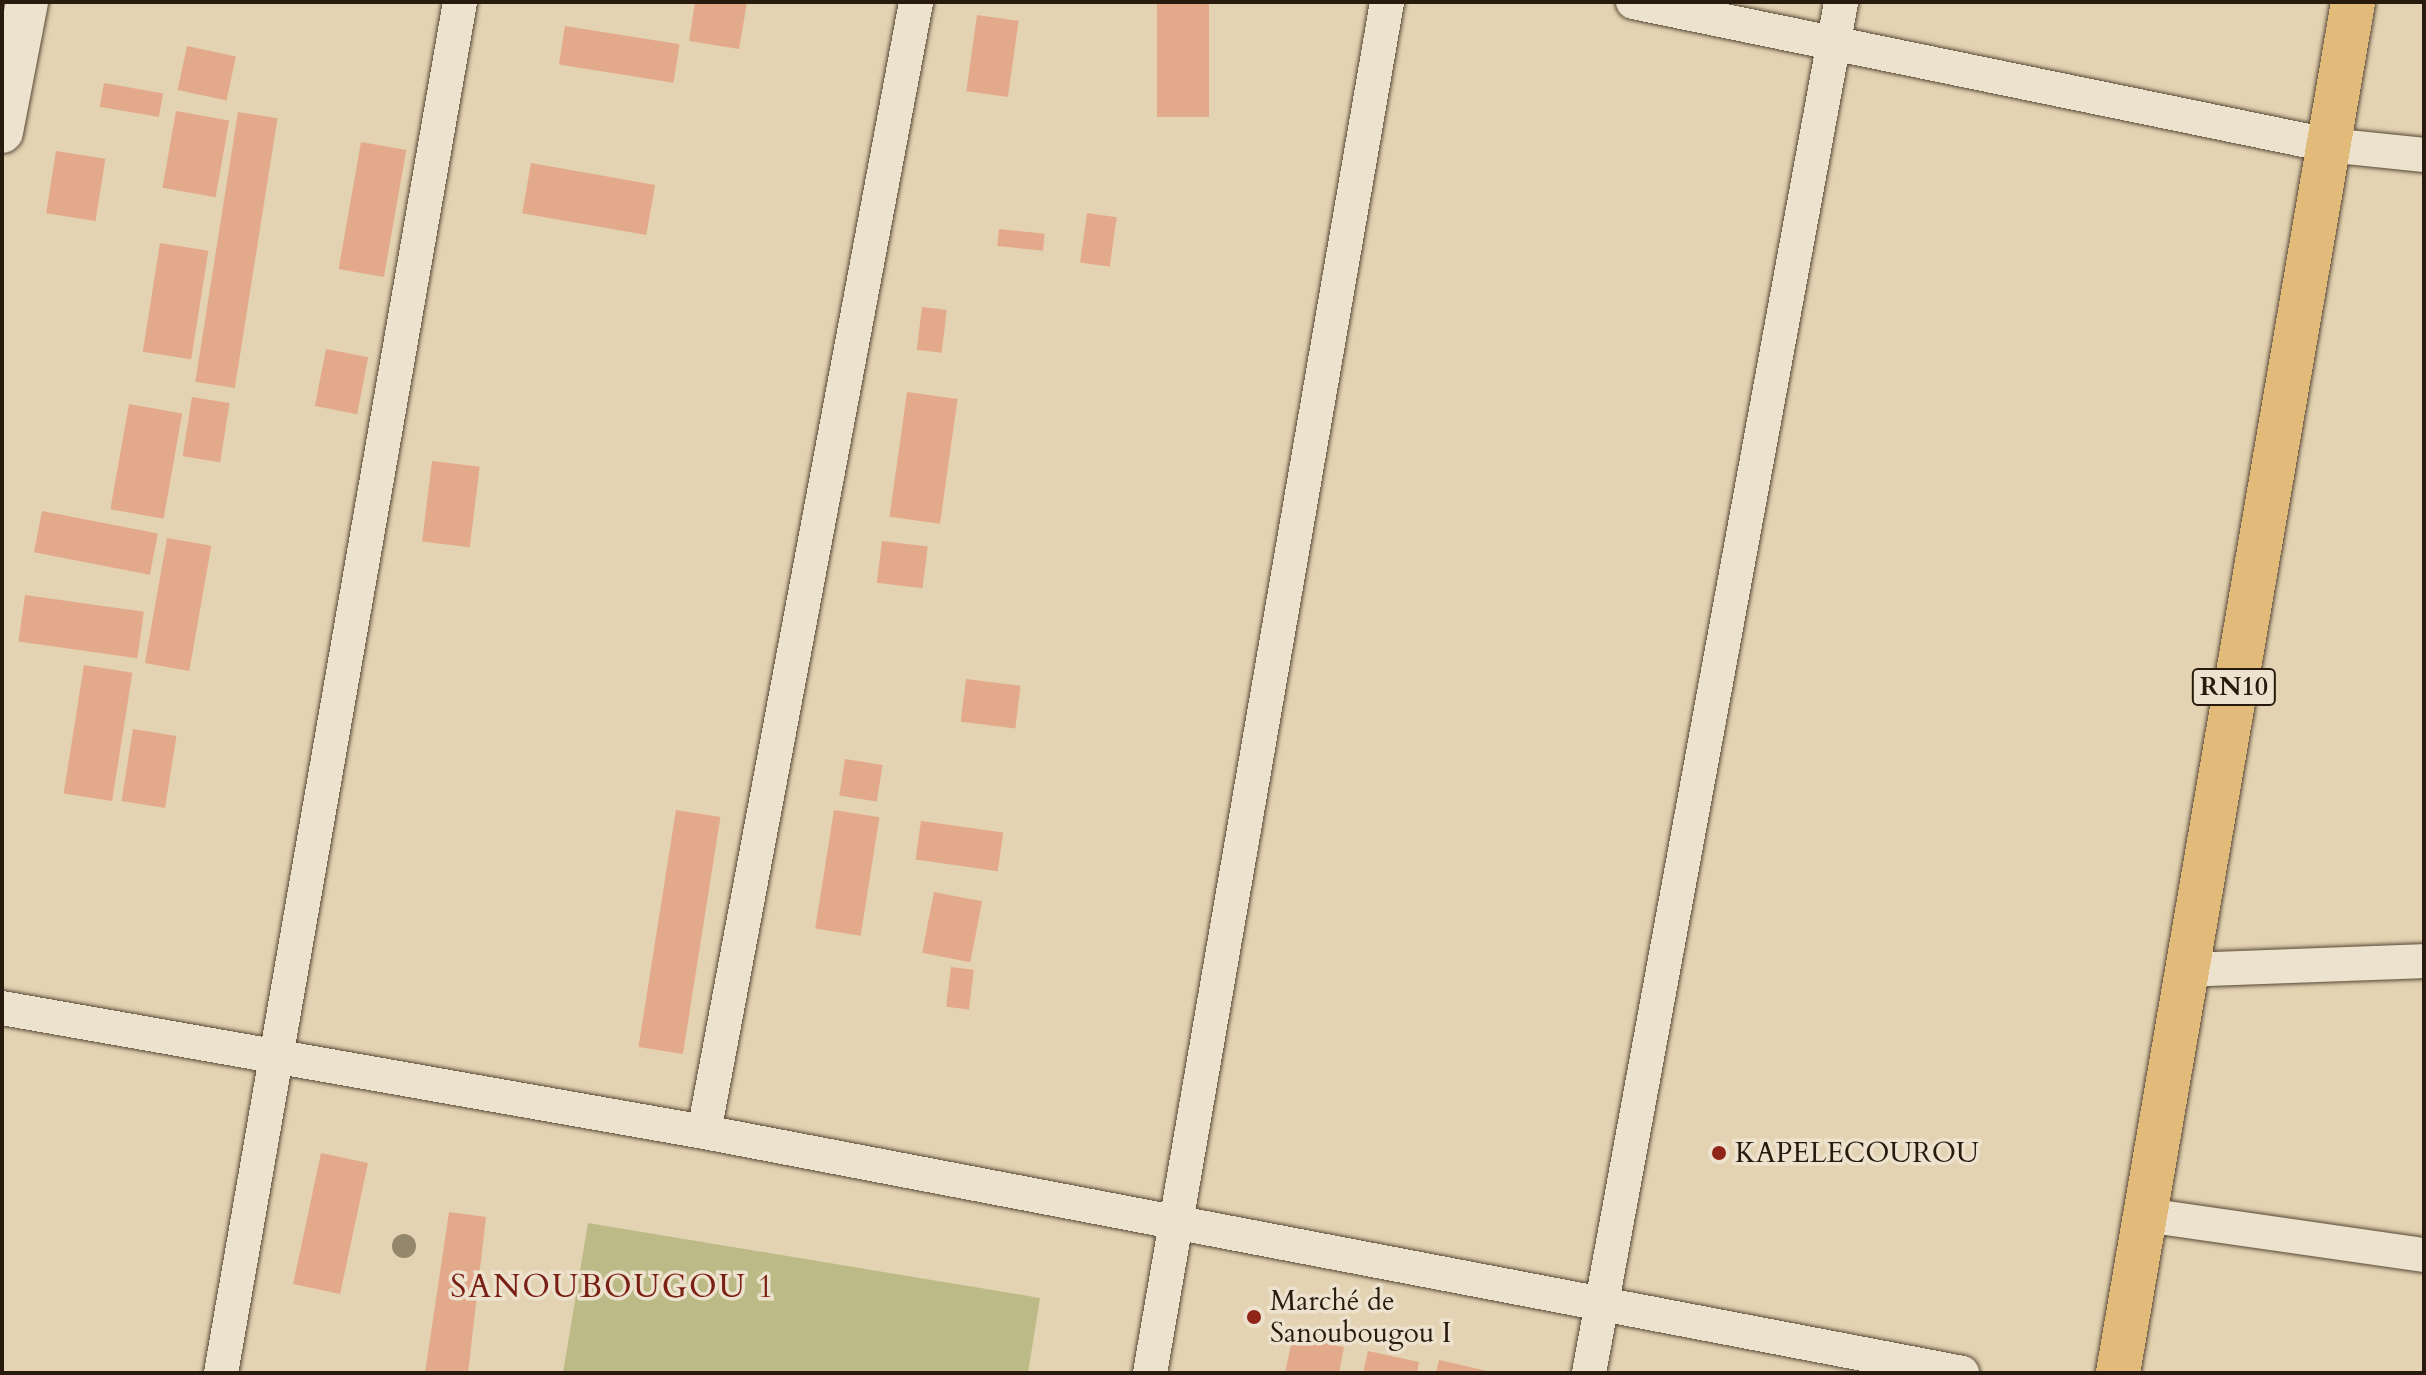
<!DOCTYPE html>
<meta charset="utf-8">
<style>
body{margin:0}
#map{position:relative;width:2426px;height:1375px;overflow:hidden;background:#e3d3b2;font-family:Cardo,serif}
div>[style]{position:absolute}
.green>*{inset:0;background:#bcba87}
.building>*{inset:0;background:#e3a98b;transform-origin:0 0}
.roads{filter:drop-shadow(0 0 2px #574836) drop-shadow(0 0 2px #574836)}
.minor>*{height:34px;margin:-17px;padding:0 17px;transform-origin:17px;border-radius:17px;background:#ede2cd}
.tertiary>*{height:42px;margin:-21px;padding:0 21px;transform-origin:21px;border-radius:21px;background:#ede2cd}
.trunk>*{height:44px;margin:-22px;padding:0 22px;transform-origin:22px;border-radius:22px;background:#e2ba79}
.trees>*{width:24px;height:24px;margin:-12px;border-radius:50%;background:#94886c}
.dots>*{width:22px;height:22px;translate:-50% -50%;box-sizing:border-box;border:4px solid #ede2cd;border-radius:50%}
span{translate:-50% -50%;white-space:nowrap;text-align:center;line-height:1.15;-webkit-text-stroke:7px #ede2cd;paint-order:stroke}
.shield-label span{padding:2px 6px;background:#ede2cd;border:2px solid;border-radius:6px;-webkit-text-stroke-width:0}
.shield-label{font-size:26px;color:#281a0d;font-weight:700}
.poi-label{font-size:28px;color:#281a0d}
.left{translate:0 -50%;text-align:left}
.quarter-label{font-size:32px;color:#7a1f14;letter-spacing:2px}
.frame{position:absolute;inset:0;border:4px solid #281a0d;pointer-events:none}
</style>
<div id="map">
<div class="green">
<i style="clip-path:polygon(588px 1223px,1040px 1298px,1028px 1373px,563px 1373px)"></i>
</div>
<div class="building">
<i style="clip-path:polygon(695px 2px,747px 2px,739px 49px,689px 41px)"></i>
<i style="left:1157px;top:2px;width:52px;height:115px"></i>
<i style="left:977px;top:15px;width:42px;height:77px;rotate:8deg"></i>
<i style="left:565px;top:26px;width:116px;height:39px;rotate:9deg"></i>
<i style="left:187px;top:46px;width:50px;height:45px;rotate:12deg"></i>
<i style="left:104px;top:83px;width:60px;height:24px;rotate:10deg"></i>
<i style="left:176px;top:111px;width:54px;height:78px;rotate:10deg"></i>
<i style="left:238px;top:112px;width:40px;height:273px;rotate:9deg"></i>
<i style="left:361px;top:142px;width:46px;height:129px;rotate:10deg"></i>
<i style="left:56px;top:151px;width:50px;height:63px;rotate:9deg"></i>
<i style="left:531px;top:163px;width:126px;height:51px;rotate:10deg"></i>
<i style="left:1087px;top:213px;width:30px;height:50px;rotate:8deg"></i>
<i style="left:999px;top:229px;width:46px;height:17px;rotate:6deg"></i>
<i style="left:160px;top:243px;width:49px;height:110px;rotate:9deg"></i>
<i style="left:922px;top:307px;width:25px;height:43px;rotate:7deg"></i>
<i style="left:326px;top:349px;width:43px;height:58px;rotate:11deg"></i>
<i style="left:907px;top:392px;width:51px;height:126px;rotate:8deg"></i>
<i style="left:192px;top:397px;width:38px;height:60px;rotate:9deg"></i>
<i style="left:129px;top:404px;width:54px;height:107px;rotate:10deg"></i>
<i style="left:432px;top:461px;width:48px;height:81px;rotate:7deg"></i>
<i style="left:42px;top:511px;width:118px;height:42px;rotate:11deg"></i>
<i style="left:167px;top:538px;width:45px;height:127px;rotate:10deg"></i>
<i style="left:882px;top:541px;width:46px;height:42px;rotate:7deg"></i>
<i style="left:25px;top:595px;width:120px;height:47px;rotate:8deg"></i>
<i style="left:84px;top:665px;width:49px;height:130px;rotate:9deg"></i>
<i style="left:966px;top:679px;width:55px;height:43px;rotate:7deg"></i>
<i style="left:133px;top:729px;width:44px;height:73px;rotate:9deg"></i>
<i style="left:845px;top:759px;width:38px;height:37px;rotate:9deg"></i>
<i style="left:676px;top:810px;width:45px;height:240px;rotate:9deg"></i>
<i style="left:834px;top:810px;width:46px;height:120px;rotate:9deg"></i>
<i style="left:921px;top:821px;width:83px;height:39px;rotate:8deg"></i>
<i style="left:934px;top:892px;width:49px;height:62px;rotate:11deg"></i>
<i style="left:951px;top:967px;width:23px;height:40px;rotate:7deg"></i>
<i style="left:321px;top:1153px;width:48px;height:134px;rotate:12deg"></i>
<i style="clip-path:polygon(449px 1212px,486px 1217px,468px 1373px,425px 1373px)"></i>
<i style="clip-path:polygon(1293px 1336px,1344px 1347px,1339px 1373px,1285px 1373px)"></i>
<i style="clip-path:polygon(1368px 1351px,1419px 1362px,1417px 1373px,1363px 1373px)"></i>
<i style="clip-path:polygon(1439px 1360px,1492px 1372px,1492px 1373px,1436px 1373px)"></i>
</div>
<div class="roads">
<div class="minor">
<i style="left:1633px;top:2px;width:710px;rotate:11.63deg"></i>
<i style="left:2328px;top:145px;width:97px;rotate:5.9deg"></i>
<i style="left:2184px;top:970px;width:240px;rotate:-2.1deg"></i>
<i style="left:2px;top:1008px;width:713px;rotate:10.02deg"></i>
<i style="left:704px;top:1132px;width:1281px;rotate:10.84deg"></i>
<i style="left:704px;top:1132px;width:1150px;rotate:-79.37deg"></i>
<i style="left:2146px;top:1215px;width:281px;rotate:8.2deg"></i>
<i style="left:221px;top:1373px;width:1392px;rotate:-80.11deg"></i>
<i style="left:1150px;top:1373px;width:1391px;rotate:-80.19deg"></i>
<i style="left:1589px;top:1373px;width:1394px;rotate:-79.58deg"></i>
</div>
<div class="tertiary">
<i style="left:2px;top:132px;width:132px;rotate:-79.1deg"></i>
</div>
<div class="trunk">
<i style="left:2118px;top:1373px;width:1391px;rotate:-80.27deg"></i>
</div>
</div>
<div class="trees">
<i style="left:404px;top:1246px"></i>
</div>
<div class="dots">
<i style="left:1719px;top:1153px;background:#8f2418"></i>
<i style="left:1254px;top:1317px;background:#8f2418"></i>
</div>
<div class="shield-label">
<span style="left:2234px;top:687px">RN10</span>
</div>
<div class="poi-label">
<span class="left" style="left:1735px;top:1153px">KAPELECOUROU</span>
<span class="left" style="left:1270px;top:1317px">Marché de<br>Sanoubougou I</span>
</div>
<div class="quarter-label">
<span style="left:613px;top:1287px">SANOUBOUGOU 1</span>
</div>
<div class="frame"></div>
</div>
